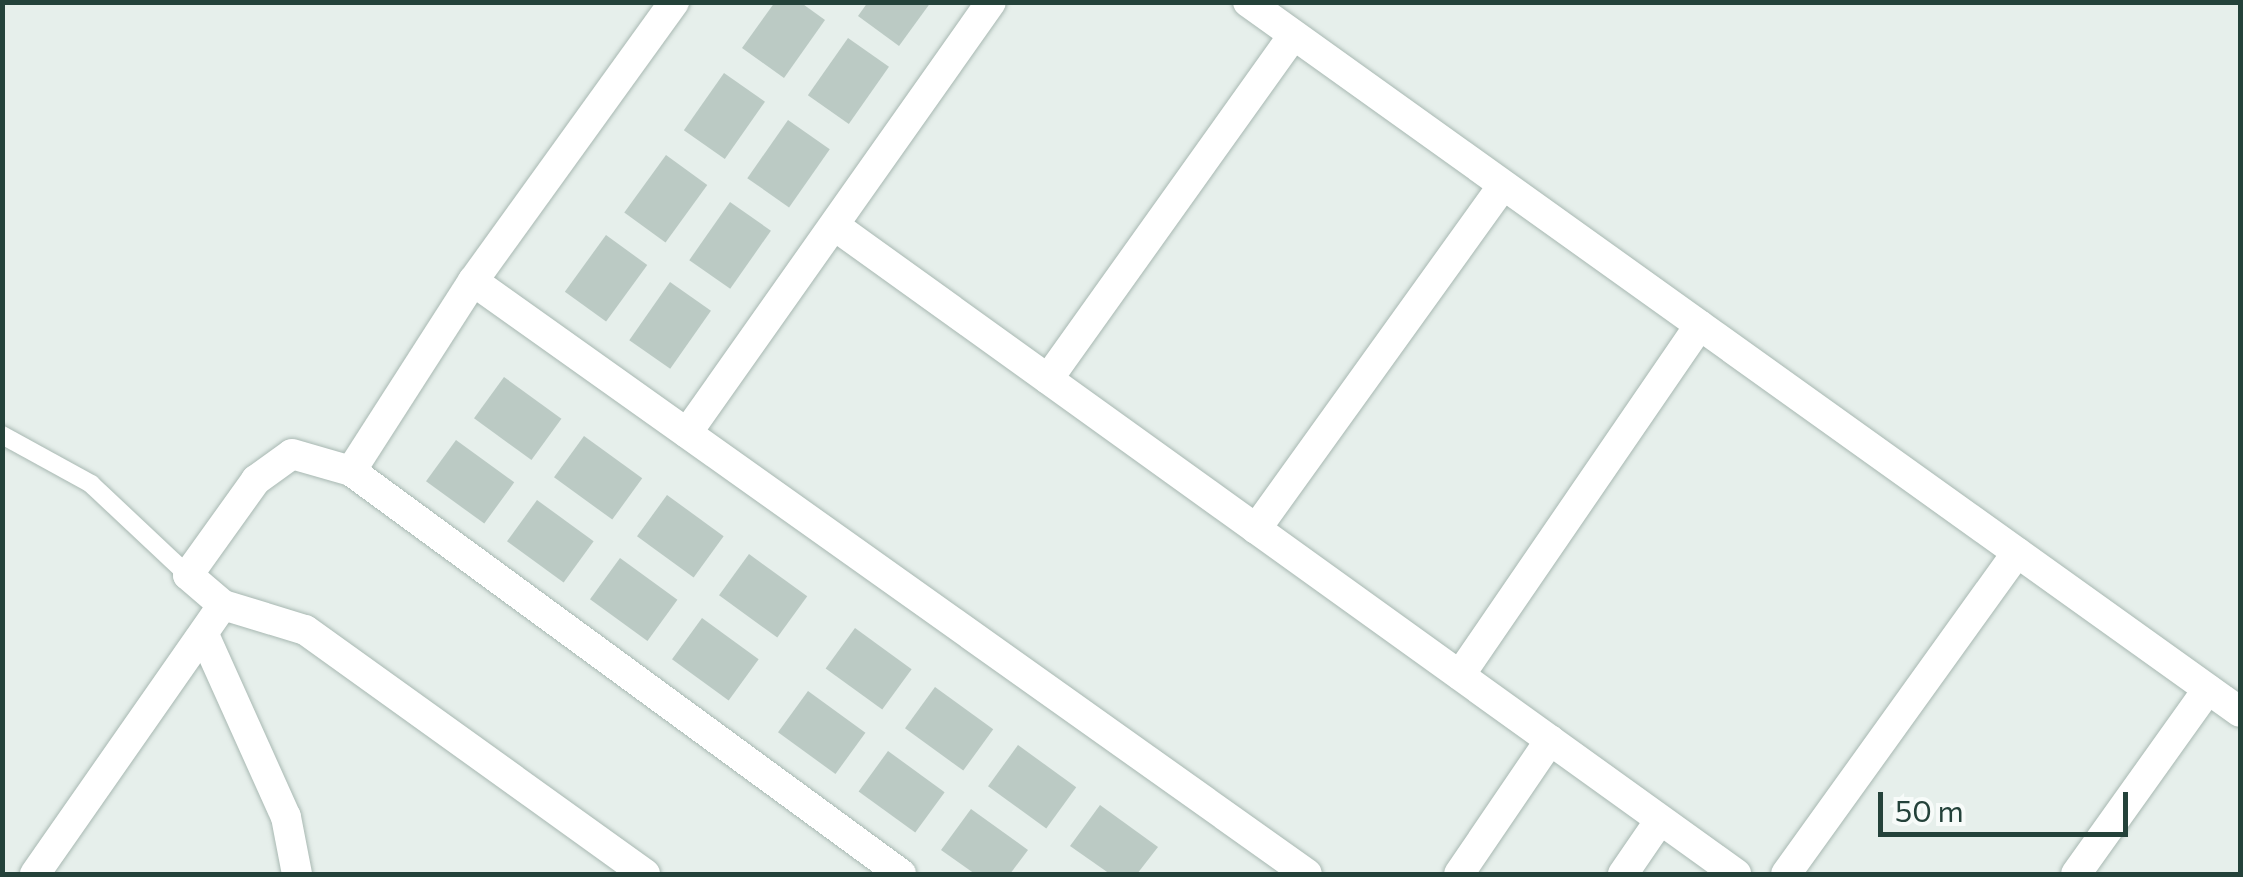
<!DOCTYPE html>
<style>
body{margin:0}
#map{position:relative;width:2243px;height:877px;overflow:hidden;background:#e6efeb;font-family:Commissioner,sans-serif}
div>[style]{position:absolute}
.building>*{inset:0;background:#bbcac4;transform-origin:0 0}
.roads{filter:drop-shadow(0 0 2px #a8b8b2) drop-shadow(0 0 2px #a8b8b2)}
.service>*{height:18px;margin:-9px;padding:0 9px;transform-origin:9px;border-radius:9px;background:#fff}
.minor>*{height:30px;margin:-15px;padding:0 15px;transform-origin:15px;border-radius:15px;background:#fff}
span{translate:-50% -50%;white-space:nowrap;text-align:center;line-height:1.15;-webkit-text-stroke:10px #f7fbf9;paint-order:stroke}
.frame{position:absolute;inset:0;border:5px solid #24423a;pointer-events:none}
.scale{position:absolute;left:1878px;top:792px;width:250px;height:45px;box-sizing:border-box;border:5px solid #24423a;border-top:0;padding-left:12px;font-size:30px;line-height:35px;white-space:nowrap;color:#24423a;-webkit-text-stroke:8px #f7fbf9;paint-order:stroke}
</style>
<div id="map">
<div class="building">
<i style="clip-path:polygon(775px 2px,800px 2px,825px 20px,784px 78px,742px 48px)"></i>
<i style="clip-path:polygon(868px 2px,931px 2px,899px 46px,858px 16px)"></i>
<i style="left:848px;top:38px;width:50px;height:70px;rotate:35deg"></i>
<i style="left:724px;top:73px;width:50px;height:70px;rotate:35deg"></i>
<i style="left:788px;top:120px;width:51px;height:71px;rotate:35deg"></i>
<i style="left:666px;top:155px;width:51px;height:71px;rotate:36deg"></i>
<i style="left:730px;top:202px;width:50px;height:71px;rotate:35deg"></i>
<i style="left:606px;top:235px;width:51px;height:70px;rotate:36deg"></i>
<i style="left:670px;top:282px;width:50px;height:71px;rotate:35deg"></i>
<i style="left:504px;top:377px;width:71px;height:51px;rotate:36deg"></i>
<i style="left:584px;top:436px;width:72px;height:51px;rotate:36deg"></i>
<i style="left:456px;top:440px;width:72px;height:51px;rotate:36deg"></i>
<i style="left:667px;top:495px;width:70px;height:51px;rotate:36deg"></i>
<i style="left:537px;top:500px;width:70px;height:51px;rotate:36deg"></i>
<i style="left:749px;top:554px;width:72px;height:51px;rotate:36deg"></i>
<i style="left:620px;top:558px;width:71px;height:51px;rotate:36deg"></i>
<i style="left:702px;top:618px;width:70px;height:51px;rotate:36deg"></i>
<i style="left:855px;top:628px;width:70px;height:50px;rotate:36deg"></i>
<i style="left:935px;top:687px;width:72px;height:51px;rotate:36deg"></i>
<i style="left:808px;top:691px;width:71px;height:51px;rotate:36deg"></i>
<i style="left:1018px;top:745px;width:72px;height:51px;rotate:36deg"></i>
<i style="left:888px;top:751px;width:70px;height:50px;rotate:36deg"></i>
<i style="clip-path:polygon(1100px 805px,1158px 847px,1137px 874px,1110px 874px,1070px 846px)"></i>
<i style="clip-path:polygon(971px 809px,1028px 850px,1010px 874px,975px 874px,941px 850px)"></i>
</div>
<div class="roads">
<div class="service">
<i style="left:2px;top:435px;width:102px;rotate:28.8deg"></i>
<i style="left:91px;top:484px;width:133px;rotate:43.2deg"></i>
</div>
<div class="minor">
<i style="left:1248px;top:2px;width:1220px;rotate:35.59deg"></i>
<i style="left:835px;top:226px;width:1110px;rotate:35.72deg"></i>
<i style="left:473px;top:281px;width:1023px;rotate:35.41deg"></i>
<i style="left:1048px;top:379px;width:422px;rotate:-54.5deg"></i>
<i style="left:687px;top:433px;width:527px;rotate:-54.8deg"></i>
<i style="left:351px;top:471px;width:226px;rotate:-57.3deg"></i>
<i style="left:473px;top:281px;width:344px;rotate:-54.2deg"></i>
<i style="left:1256px;top:529px;width:423px;rotate:-54.3deg"></i>
<i style="left:205px;top:637px;width:197px;rotate:65.8deg"></i>
<i style="left:286px;top:817px;width:58px;rotate:79.1deg"></i>
<i style="left:1460px;top:675px;width:424px;rotate:-55.6deg"></i>
<i style="left:35px;top:874px;width:328px;rotate:-55.1deg"></i>
<i style="left:645px;top:874px;width:418px;rotate:-144.3deg"></i>
<i style="left:305px;top:630px;width:86px;rotate:-163deg"></i>
<i style="left:223px;top:605px;width:46px;rotate:-139.4deg"></i>
<i style="left:188px;top:575px;width:117px;rotate:-54.4deg"></i>
<i style="left:256px;top:480px;width:44px;rotate:-35.8deg"></i>
<i style="left:292px;top:454px;width:61px;rotate:16.1deg"></i>
<i style="left:351px;top:471px;width:682px;rotate:36.23deg"></i>
<i style="left:1459px;top:874px;width:162px;rotate:-55.8deg"></i>
<i style="left:1623px;top:874px;width:65px;rotate:-55.6deg"></i>
<i style="left:1786px;top:874px;width:396px;rotate:-54.3deg"></i>
<i style="left:2076px;top:874px;width:227px;rotate:-54.5deg"></i>
</div>
</div>
<div class="frame"></div>
<div class="scale">50 m</div>
</div>
